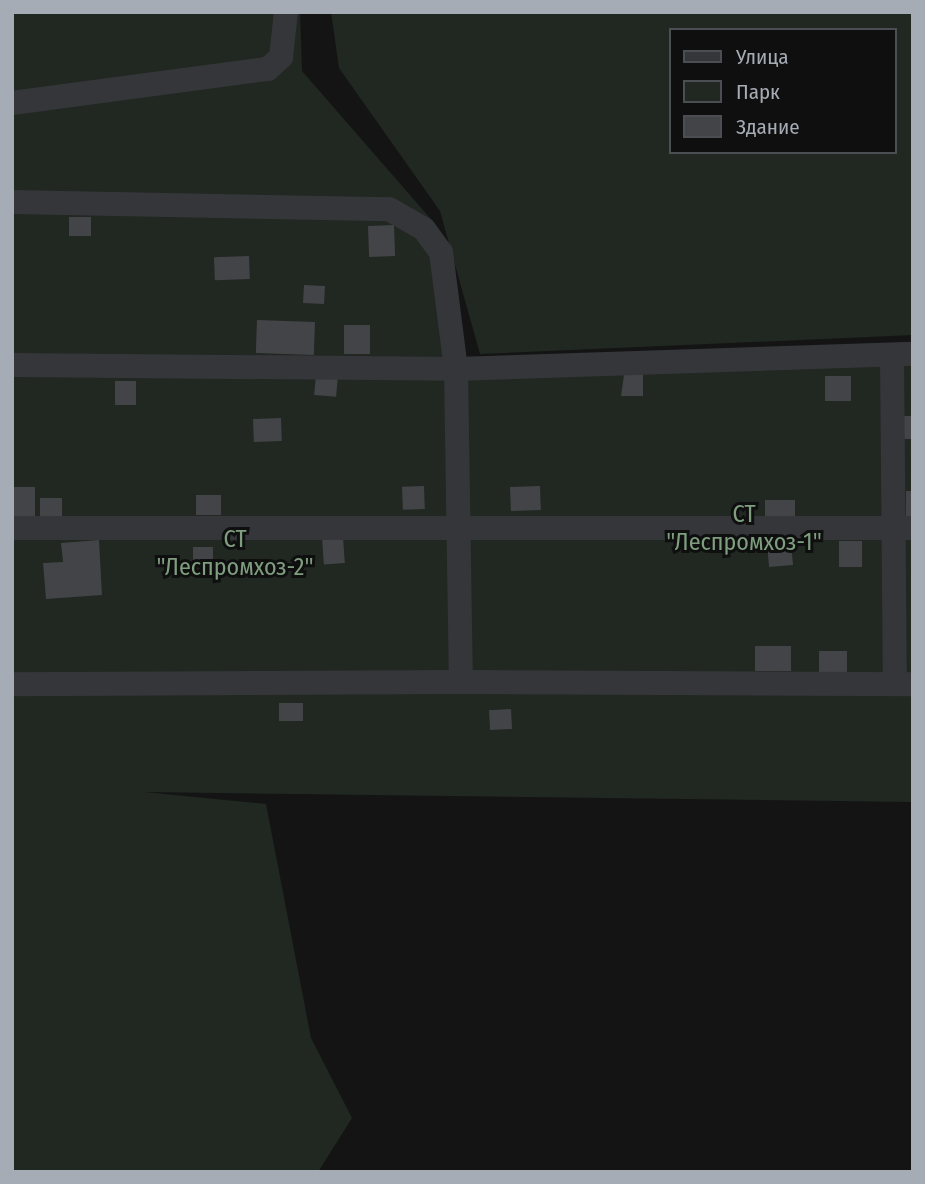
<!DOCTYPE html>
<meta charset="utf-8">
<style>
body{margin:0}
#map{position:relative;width:925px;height:1184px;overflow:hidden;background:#141415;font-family:"Fira Sans Condensed",sans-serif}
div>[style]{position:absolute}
.green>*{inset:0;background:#202821}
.building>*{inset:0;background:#434448;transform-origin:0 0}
.minor>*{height:24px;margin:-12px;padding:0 12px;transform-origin:12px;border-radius:12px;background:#35363a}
span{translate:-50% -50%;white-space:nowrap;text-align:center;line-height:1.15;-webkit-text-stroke:6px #0f0f10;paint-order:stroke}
.park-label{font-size:24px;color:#7f9e7f}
.frame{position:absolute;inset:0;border:14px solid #a6acb5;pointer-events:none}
.legend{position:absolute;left:669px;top:28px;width:228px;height:126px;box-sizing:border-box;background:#0f0f10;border:2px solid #4b4e52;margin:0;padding:9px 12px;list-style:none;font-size:21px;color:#a6acb5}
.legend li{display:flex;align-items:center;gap:14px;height:35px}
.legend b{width:35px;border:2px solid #4b4e52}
</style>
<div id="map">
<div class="green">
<i style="clip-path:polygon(12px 12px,300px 12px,302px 71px,430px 218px,451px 281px,453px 365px,913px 363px,913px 802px,144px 792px,266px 804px,311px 1038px,352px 1118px,318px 1172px,12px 1172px)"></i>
<i style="clip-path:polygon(evenodd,331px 12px,913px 12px,913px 335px,480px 354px,440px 211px,339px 68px,331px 12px,671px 30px,895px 30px,895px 152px,671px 152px,671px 30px)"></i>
</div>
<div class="building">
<i style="left:69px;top:217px;width:22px;height:19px"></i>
<i style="left:394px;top:225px;width:31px;height:26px;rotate:88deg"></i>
<i style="left:249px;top:256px;width:23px;height:35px;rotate:88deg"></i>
<i style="left:304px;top:285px;width:21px;height:18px;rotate:3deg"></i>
<i style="left:257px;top:320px;width:58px;height:33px;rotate:2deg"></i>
<i style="left:344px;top:325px;width:26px;height:29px"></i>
<i style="clip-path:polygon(625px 368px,643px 368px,643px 396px,621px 396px)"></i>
<i style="left:316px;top:374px;width:22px;height:21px;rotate:5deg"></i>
<i style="left:825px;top:376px;width:26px;height:25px"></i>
<i style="left:115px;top:381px;width:21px;height:24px"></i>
<i style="left:904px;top:416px;width:9px;height:23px"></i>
<i style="left:281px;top:418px;width:23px;height:28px;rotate:88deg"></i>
<i style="left:424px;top:486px;width:23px;height:22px;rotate:88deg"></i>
<i style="left:540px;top:486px;width:24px;height:30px;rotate:88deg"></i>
<i style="left:12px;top:487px;width:23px;height:31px"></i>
<i style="left:906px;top:491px;width:7px;height:26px"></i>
<i style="left:196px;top:495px;width:25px;height:20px"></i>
<i style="left:40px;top:498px;width:22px;height:21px"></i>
<i style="left:765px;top:500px;width:30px;height:16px"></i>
<i style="left:343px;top:537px;width:26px;height:21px;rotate:86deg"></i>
<i style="clip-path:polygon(99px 540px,102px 595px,46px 599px,43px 563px,63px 562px,61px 543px)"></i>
<i style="left:862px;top:541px;width:26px;height:23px;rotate:90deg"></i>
<i style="left:791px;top:542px;width:23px;height:24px;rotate:85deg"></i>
<i style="left:193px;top:547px;width:20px;height:20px"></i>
<i style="left:755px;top:646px;width:36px;height:25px"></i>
<i style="left:847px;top:651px;width:22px;height:28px;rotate:90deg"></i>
<i style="left:279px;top:703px;width:24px;height:18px"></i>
<i style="left:511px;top:709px;width:20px;height:22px;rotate:87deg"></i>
</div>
<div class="minor">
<i style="left:12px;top:103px;width:258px;rotate:-7.6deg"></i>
<i style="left:268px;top:69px;width:18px;rotate:-43deg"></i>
<i style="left:281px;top:57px;width:45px;rotate:-83.7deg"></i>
<i style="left:12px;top:202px;width:377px;rotate:1.1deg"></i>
<i style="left:389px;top:209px;width:40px;rotate:29.7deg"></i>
<i style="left:424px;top:229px;width:29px;rotate:54deg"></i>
<i style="left:441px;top:252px;width:118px;rotate:82.7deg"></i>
<i style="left:456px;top:369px;width:313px;rotate:89.1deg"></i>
<i style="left:461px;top:682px;width:449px;rotate:179.7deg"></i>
<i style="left:892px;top:355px;width:329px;rotate:89.5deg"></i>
<i style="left:12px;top:365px;width:444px;rotate:0.5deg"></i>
<i style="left:456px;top:369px;width:457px;rotate:-1.9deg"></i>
<i style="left:12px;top:528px;width:901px"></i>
<i style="left:461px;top:682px;width:452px;rotate:0.3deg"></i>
</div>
<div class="park-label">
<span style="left:744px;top:529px">СТ<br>"Леспромхоз-1"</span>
<span style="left:235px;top:554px">СТ<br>"Леспромхоз-2"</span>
</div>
<div class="frame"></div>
<ul class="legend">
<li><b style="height:9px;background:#35363a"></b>Улица</li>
<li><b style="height:19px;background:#202821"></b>Парк</li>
<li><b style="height:19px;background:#434448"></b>Здание</li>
</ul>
</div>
